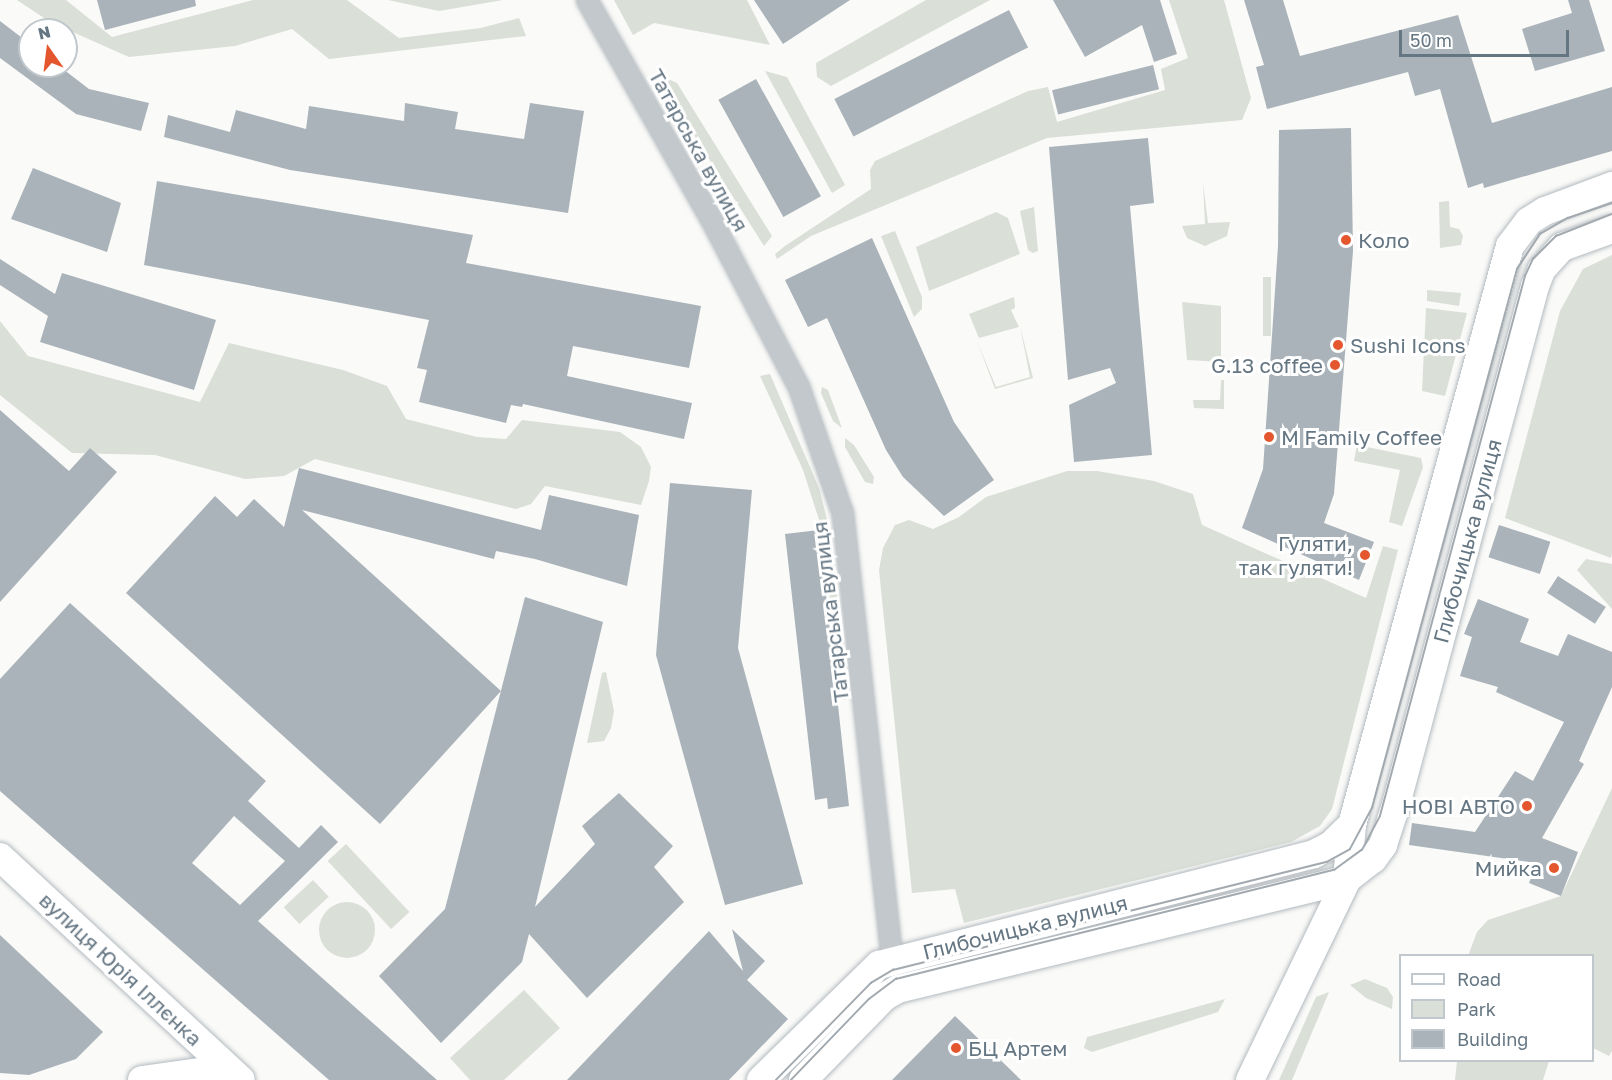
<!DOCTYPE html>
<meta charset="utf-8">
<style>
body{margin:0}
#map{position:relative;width:1612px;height:1080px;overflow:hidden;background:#fafaf8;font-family:"Golos Text",sans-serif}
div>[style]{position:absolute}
.green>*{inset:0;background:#dadfd7;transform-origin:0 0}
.round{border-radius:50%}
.building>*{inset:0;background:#aab3b9;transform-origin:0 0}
.roads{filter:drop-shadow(0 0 2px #b3babf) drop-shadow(0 0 2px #b3babf)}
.minor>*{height:20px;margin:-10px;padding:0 10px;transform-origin:10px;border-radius:10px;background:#c3c8cc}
.secondary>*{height:28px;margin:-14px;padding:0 14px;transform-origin:14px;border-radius:14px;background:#fff}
.tram>*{height:1.5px;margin:-0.75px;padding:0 0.75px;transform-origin:0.75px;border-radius:0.75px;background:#a2aab0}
.dots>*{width:16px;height:16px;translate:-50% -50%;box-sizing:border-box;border:3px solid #fff;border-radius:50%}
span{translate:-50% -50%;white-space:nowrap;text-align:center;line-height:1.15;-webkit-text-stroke:6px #fff;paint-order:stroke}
.street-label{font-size:21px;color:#657683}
.poi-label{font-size:21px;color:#657683}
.left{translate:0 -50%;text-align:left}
.right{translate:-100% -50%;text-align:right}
.legend{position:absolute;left:1399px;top:954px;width:195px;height:108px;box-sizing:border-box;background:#fff;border:2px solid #c1c8cd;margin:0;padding:8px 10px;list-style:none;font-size:18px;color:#657683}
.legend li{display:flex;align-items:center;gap:12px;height:30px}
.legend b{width:30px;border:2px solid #c1c8cd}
.north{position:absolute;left:18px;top:18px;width:60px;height:60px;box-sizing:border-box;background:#fff;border:2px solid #c1c8cd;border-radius:50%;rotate:346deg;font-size:16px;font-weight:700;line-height:24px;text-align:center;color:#657683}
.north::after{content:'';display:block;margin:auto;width:21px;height:27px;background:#e4572e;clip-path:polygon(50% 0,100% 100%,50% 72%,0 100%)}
.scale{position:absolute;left:1399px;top:30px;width:170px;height:27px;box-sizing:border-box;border:3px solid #657683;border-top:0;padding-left:8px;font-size:18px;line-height:21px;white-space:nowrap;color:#657683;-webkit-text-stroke:4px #fff;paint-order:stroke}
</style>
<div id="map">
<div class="green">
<i style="clip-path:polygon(17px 0,66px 0,112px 37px,253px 0,347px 0,399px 38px,481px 28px,519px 18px,526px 36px,329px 59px,292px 29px,235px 46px,129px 57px,50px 22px)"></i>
<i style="clip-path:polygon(388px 0,503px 0,439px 11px)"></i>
<i style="clip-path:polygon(614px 0,747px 0,770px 45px,654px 23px,633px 35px)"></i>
<i style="clip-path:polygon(926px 0,990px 0,831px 86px,817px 77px,816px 63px)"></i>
<i style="clip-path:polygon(1169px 0,1224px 0,1251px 98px,1242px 120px,1047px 138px,811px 236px,777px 259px,775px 254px,785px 246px,871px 189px,870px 170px,875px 161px,1028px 91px,1048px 87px,1057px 122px,1165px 90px,1161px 69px,1188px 58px)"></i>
<i style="clip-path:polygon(765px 71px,787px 77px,845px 185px,832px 193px)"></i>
<i style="clip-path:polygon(655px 73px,677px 83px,685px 96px,772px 236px,764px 246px)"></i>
<i style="clip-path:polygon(1203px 183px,1208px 223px,1230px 222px,1227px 236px,1205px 246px,1187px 238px,1182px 226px,1205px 224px)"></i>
<i style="clip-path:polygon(1449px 201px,1450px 227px,1459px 229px,1463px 236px,1461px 245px,1440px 248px,1439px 202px)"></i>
<i style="clip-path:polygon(1034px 207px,1038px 251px,1033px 253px,1028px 250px,1020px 211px)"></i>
<i style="clip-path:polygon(996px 212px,1008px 218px,1020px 254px,929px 291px,916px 247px)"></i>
<i style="clip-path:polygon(895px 231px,922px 297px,922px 309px,914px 317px,881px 236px)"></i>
<i style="clip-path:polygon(1612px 255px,1612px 553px,1611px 558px,1505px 518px,1560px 311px,1583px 269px)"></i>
<i style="left:1263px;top:277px;width:8px;height:59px"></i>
<i style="clip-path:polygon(1427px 290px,1461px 293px,1459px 306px,1427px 301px)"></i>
<i style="clip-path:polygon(1014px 297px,1015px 308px,1011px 310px,1019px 327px,979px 338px,969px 314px)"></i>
<i style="clip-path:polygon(1182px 302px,1221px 306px,1221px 362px,1187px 360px)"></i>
<i style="clip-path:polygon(1426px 308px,1467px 313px,1445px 396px,1422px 391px)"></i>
<i style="clip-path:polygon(0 321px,28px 356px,200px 402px,229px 343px,343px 370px,387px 386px,406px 419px,477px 437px,506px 439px,522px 420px,620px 432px,641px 447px,651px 467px,649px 481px,641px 505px,545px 486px,531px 504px,516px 509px,315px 459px,284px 476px,245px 479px,155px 455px,72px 453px,0 395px)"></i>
<i style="clip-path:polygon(1020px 326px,1033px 378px,995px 389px,977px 341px,996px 387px,1030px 377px)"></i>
<i style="clip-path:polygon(770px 374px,819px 488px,832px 539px,846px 700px,841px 699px,822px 529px,803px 470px,760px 376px)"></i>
<i style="clip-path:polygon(1221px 380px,1224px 380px,1224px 409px,1194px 408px,1193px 400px,1220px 400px)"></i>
<i style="clip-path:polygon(822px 387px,828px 390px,842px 428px,833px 421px,821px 393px)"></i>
<i style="clip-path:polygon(845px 438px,854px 445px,874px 477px,873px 484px,865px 482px,845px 447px)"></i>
<i style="clip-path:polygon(1357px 445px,1421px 458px,1423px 467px,1402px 526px,1389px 522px,1400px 470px,1354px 461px)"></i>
<i style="clip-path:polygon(1067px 471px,1097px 471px,1154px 481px,1193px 494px,1202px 525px,1366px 598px,1383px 546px,1398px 550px,1332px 809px,1320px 826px,1291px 842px,964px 923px,955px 889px,912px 893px,879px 570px,883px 548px,895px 525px,909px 520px,933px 529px,959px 517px,986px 497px)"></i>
<i style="clip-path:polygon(1586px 559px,1612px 564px,1612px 609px,1577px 570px)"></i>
<i style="clip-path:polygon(606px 672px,614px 711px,611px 728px,604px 741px,587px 743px,602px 673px)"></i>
<i style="clip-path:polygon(1612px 788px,1612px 1051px,1609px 1056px,1593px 1048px,1592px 956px,1468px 956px,1477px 932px,1488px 920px,1561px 896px)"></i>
<i style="left:346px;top:844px;width:93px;height:25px;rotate:47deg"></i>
<i style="left:313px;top:880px;width:23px;height:40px;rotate:47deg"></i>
<i class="round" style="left:319px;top:902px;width:56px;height:56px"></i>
<i style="clip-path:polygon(1365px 979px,1387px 988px,1393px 997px,1392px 1009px,1366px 998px,1350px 985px)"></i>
<i style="clip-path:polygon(524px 990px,560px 1028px,504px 1080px,470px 1080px,450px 1058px)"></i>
<i style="clip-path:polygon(1329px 992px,1292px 1080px,1279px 1080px,1316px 997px)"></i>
<i style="clip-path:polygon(1225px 999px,1218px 1012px,1092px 1052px,1084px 1048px,1087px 1037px)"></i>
<i style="clip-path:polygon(1457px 1061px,1457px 1060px,1549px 1061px,1543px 1080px,1455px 1080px)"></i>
</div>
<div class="building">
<i style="clip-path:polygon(97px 0,195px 0,196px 6px,105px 30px)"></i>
<i style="clip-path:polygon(754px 0,850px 0,783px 44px)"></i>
<i style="clip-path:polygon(1053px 0,1160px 0,1177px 54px,1154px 62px,1142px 25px,1085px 57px)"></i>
<i style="clip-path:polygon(1244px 0,1283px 0,1300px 56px,1458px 15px,1492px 123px,1612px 87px,1612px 151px,1484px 188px,1483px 183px,1468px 188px,1440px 89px,1415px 96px,1408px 72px,1267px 109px,1256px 67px,1264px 65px)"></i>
<i style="clip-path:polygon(1568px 0,1589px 0,1605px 51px,1535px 71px,1522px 29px,1572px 13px)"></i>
<i style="left:1009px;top:10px;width:42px;height:196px;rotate:63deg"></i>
<i style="clip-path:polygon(0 21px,30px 44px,30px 66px,59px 66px,89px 89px,149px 103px,141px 131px,76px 114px,0 58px)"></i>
<i style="left:1153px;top:65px;width:25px;height:104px;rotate:76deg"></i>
<i style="left:756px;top:79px;width:134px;height:43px;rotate:61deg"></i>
<i style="clip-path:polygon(405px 103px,458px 112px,455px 129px,524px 139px,530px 103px,584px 111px,568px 213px,290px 170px,164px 137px,168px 115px,230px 132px,236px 110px,306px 129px,309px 106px,404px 121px)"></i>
<i style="clip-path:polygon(1351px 128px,1353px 251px,1334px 494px,1324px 523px,1374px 542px,1359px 580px,1242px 528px,1263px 469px,1278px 246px,1279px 130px)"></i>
<i style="clip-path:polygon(1148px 138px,1154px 203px,1130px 206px,1152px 455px,1074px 462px,1069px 405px,1116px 383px,1110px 368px,1068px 380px,1049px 147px)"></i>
<i style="clip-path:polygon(33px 168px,121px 203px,107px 252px,11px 219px)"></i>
<i style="clip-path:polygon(157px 181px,473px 235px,466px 263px,701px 306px,689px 368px,573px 346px,567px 376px,692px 403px,684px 439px,523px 404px,522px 407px,511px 405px,506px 423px,419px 402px,427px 370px,417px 368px,429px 320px,144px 265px)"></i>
<i style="clip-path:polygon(872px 238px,954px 422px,994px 480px,944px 516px,903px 477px,886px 450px,827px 318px,808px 327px,785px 280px)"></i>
<i style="clip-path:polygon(0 259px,55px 294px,62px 273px,216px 320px,194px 390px,40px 342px,48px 316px,0 285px)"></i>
<i style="clip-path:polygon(0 410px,69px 471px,90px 448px,117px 472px,0 602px)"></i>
<i style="clip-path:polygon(299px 468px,541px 530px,549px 495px,639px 515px,627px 586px,535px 559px,496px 551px,494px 559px,302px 510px,501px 691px,380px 824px,126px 593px,215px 496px,237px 517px,254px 499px,284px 527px)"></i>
<i style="clip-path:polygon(670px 483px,752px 490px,738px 648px,803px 884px,725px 905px,656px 655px)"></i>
<i style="left:1499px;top:525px;width:54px;height:34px;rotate:18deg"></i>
<i style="clip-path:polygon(819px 530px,849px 806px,828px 809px,827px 798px,815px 800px,785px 534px)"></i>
<i style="left:1558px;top:576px;width:57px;height:20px;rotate:33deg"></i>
<i style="clip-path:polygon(525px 597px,603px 622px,535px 907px,595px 844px,582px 826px,619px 793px,673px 846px,654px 867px,684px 902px,587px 998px,529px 934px,522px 962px,441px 1043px,379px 976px,445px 909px)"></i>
<i style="clip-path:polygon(1478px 599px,1529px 619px,1520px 642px,1558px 656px,1568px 634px,1612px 652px,1612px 687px,1579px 761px,1584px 764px,1542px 838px,1578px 852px,1561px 896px,1529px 883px,1537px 863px,1409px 845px,1412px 823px,1475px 832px,1515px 771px,1533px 781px,1564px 722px,1496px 692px,1498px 687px,1460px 676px,1472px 637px,1464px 634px)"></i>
<i style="clip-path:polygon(evenodd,70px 603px,266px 781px,248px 801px,299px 848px,321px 825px,338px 842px,258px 921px,437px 1080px,329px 1080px,0 791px,0 679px,70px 603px,234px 816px,285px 861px,240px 905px,192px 863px,234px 816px)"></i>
<i style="clip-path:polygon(732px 929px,765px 961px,747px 980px,788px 1019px,729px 1080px,567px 1080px,709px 931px,743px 971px)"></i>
<i style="clip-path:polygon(0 935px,103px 1032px,76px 1059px,29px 1075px,0 1073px)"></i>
<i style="clip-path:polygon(955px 1016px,1021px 1080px,892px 1080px)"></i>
</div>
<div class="roads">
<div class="minor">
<i style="left:587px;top:0;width:249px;rotate:60.5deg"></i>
<i style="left:710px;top:217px;width:192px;rotate:62.4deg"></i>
<i style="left:799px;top:387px;width:134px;rotate:70.9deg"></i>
<i style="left:843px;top:514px;width:462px;rotate:83.7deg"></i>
</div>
<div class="secondary">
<i style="left:0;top:857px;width:328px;rotate:42.8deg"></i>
<i style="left:142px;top:1080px;width:86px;rotate:-8deg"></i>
<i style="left:761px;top:1080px;width:165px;rotate:-44.3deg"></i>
<i style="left:879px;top:965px;width:449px;rotate:-14.3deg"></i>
<i style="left:1314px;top:854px;width:18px;rotate:-27deg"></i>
<i style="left:1330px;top:846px;width:30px;rotate:-44deg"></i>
<i style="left:803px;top:1080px;width:116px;rotate:-45.7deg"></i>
<i style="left:884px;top:997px;width:16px;rotate:-30deg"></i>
<i style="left:898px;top:989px;width:447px;rotate:-13.7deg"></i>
<i style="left:1332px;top:883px;width:16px;rotate:-15deg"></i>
<i style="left:1347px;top:879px;width:33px;rotate:-38deg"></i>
<i style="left:1373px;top:859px;width:17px;rotate:-54deg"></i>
<i style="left:1383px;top:845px;width:35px;rotate:-72deg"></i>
<i style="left:1394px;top:812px;width:545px;rotate:-74.99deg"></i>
<i style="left:1535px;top:286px;width:18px;rotate:-68deg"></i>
<i style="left:1542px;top:269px;width:30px;rotate:-48deg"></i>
<i style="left:1562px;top:247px;width:53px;rotate:-19.8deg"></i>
<i style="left:1250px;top:1080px;width:223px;rotate:-64.2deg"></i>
<i style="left:1347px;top:879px;width:54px;rotate:-84.7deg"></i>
<i style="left:1352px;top:825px;width:600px;rotate:-74.74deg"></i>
<i style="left:1510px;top:246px;width:31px;rotate:-53deg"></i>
<i style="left:1529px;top:221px;width:19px;rotate:-32deg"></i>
<i style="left:1545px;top:211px;width:72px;rotate:-20.5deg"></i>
</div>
</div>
<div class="tram">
<i style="left:776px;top:1080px;width:136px;rotate:-45.6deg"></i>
<i style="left:871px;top:983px;width:26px;rotate:-31deg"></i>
<i style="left:893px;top:970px;width:447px;rotate:-14deg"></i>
<i style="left:1327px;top:862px;width:26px;rotate:-29deg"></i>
<i style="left:1350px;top:849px;width:47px;rotate:-61.8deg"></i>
<i style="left:1372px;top:808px;width:558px;rotate:-74.94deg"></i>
<i style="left:1517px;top:269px;width:42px;rotate:-56.7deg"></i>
<i style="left:1540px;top:234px;width:32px;rotate:-30deg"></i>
<i style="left:1568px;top:218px;width:46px;rotate:-18.8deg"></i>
<i style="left:791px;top:1080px;width:112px;rotate:-46.1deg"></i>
<i style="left:869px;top:999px;width:34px;rotate:-37deg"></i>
<i style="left:896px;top:979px;width:451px;rotate:-14deg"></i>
<i style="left:1334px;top:870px;width:34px;rotate:-36deg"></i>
<i style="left:1362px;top:850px;width:38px;rotate:-62deg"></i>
<i style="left:1380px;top:816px;width:559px;rotate:-74.97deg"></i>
<i style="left:1525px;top:276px;width:19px;rotate:-65deg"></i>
<i style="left:1533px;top:259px;width:33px;rotate:-45deg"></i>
<i style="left:1556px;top:236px;width:60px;rotate:-21.4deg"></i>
</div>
<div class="dots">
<i style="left:1346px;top:240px;background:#e4572e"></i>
<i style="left:1338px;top:345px;background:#e4572e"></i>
<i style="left:1335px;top:365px;background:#e4572e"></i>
<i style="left:1269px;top:437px;background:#e4572e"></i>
<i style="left:1365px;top:555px;background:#e4572e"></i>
<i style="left:1527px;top:806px;background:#e4572e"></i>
<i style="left:1554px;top:868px;background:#e4572e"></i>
<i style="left:956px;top:1048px;background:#e4572e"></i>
</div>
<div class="street-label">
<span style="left:699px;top:150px;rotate:61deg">Татарська вулиця</span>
<span style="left:1467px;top:541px;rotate:-75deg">Глибочицька вулиця</span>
<span style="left:830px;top:612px;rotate:-97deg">Татарська вулиця</span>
<span style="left:1025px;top:927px;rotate:-14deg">Глибочицька вулиця</span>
<span style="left:121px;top:969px;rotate:43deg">вулиця Юрія Іллєнка</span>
</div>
<div class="poi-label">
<span class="left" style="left:1358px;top:240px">Коло</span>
<span class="left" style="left:1350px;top:345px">Sushi Icons</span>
<span class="right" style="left:1323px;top:365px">G.13 coffee</span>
<span class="left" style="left:1281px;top:437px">M Family Coffee</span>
<span class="right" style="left:1353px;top:555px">Гуляти,<br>так гуляти!</span>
<span class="right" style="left:1515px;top:806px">HОBI ABTO</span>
<span class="right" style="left:1542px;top:868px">Мийка</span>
<span class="left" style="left:968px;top:1048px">БЦ Артем</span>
</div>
<ul class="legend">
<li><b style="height:8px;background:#fff"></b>Road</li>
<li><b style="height:16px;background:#dadfd7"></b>Park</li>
<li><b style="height:16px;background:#aab3b9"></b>Building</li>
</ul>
<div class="north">N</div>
<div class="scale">50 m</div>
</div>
